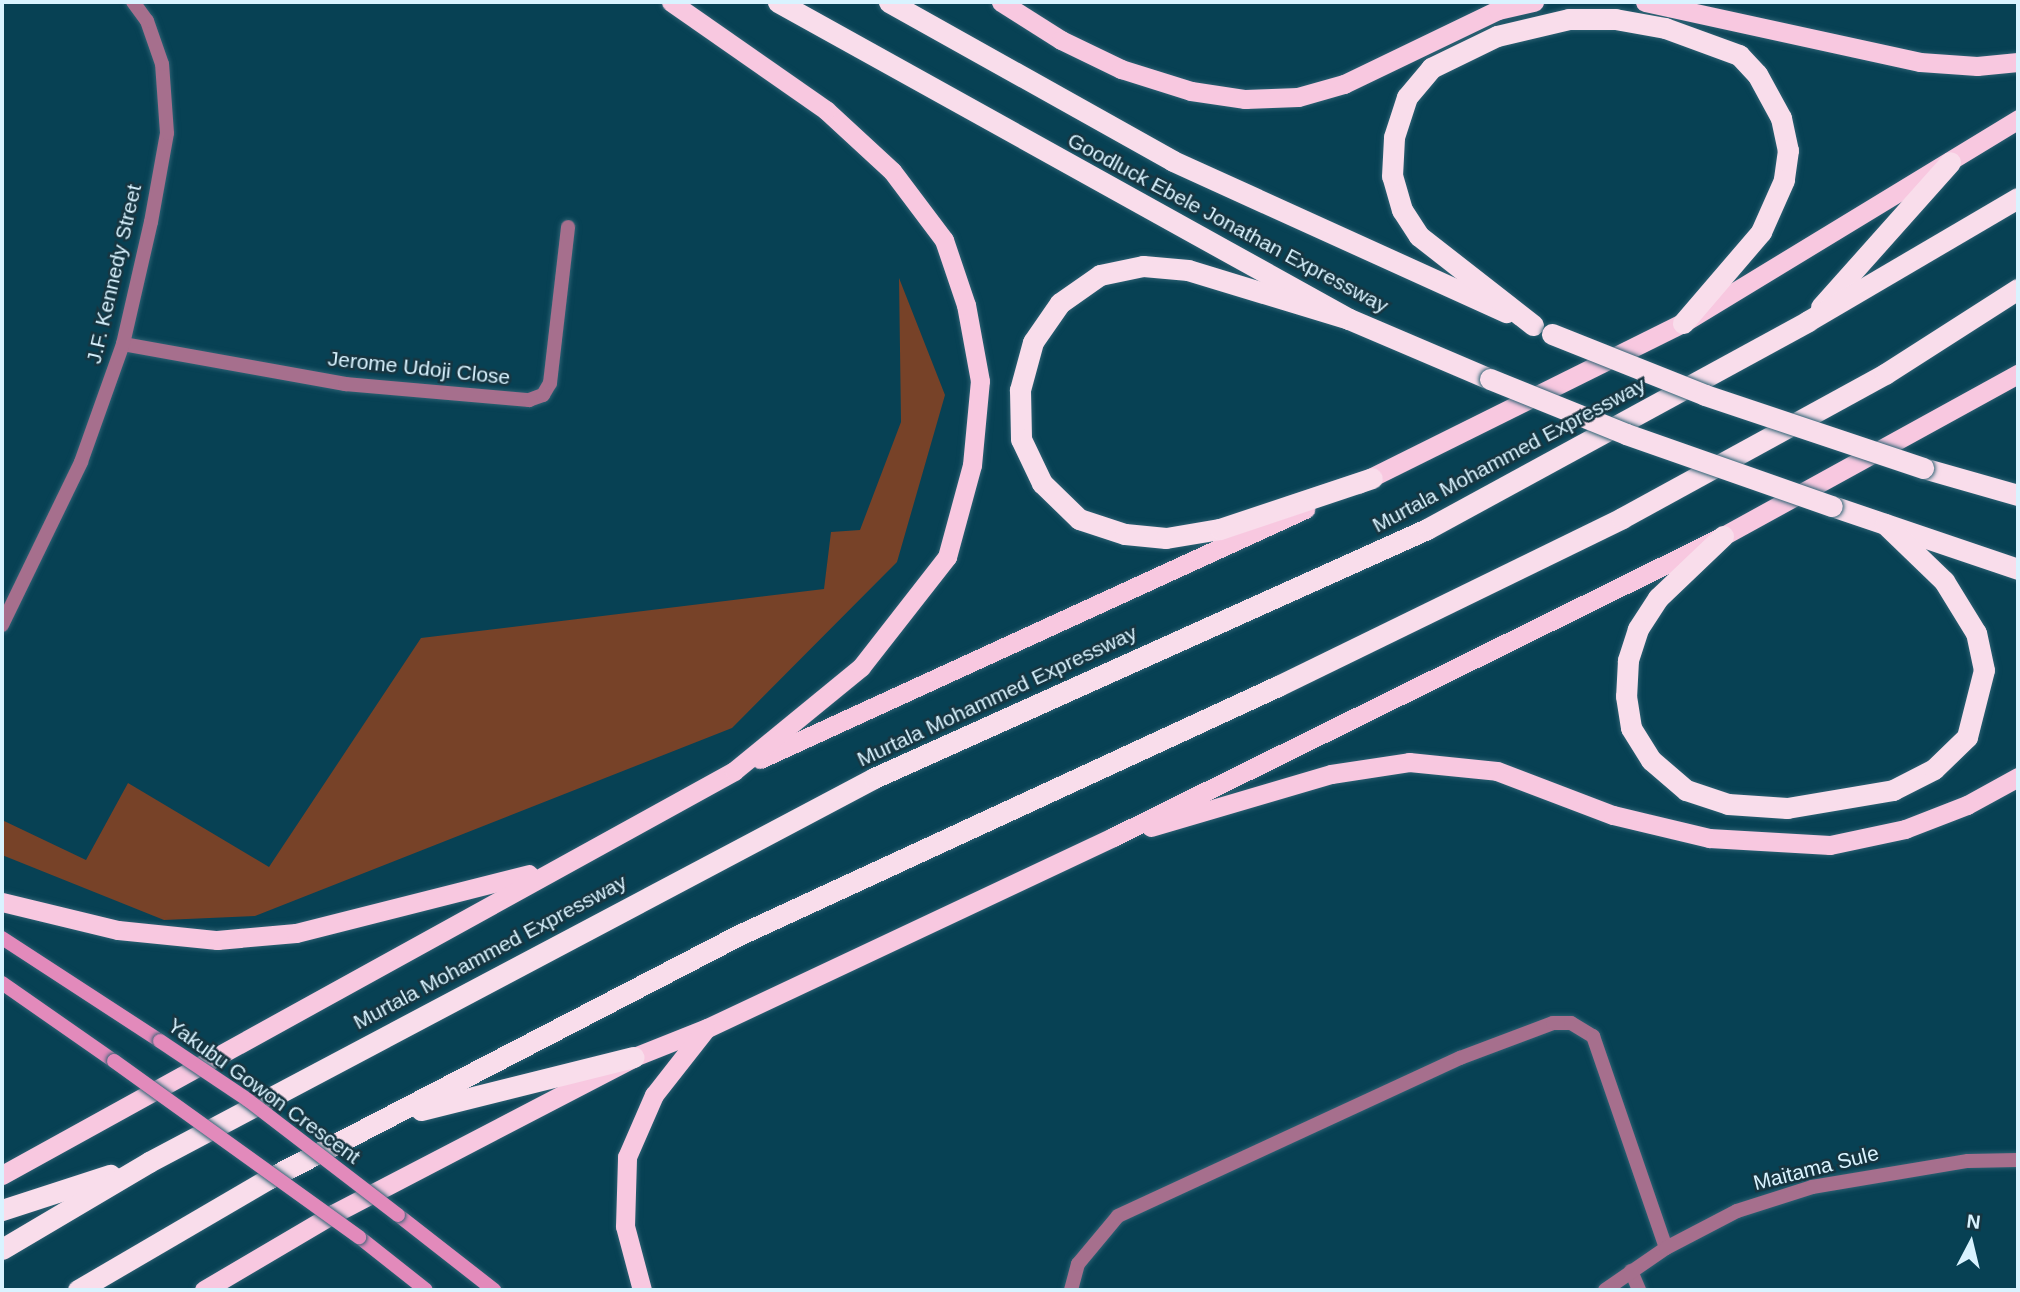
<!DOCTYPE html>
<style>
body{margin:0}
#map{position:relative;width:2020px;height:1292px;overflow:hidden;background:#074154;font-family:Helvetica,sans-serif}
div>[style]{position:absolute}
.green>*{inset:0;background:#774228}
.roads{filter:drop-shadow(0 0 2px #2d6173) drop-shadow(0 0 2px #2d6173)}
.minor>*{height:14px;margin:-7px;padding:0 7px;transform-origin:7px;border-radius:7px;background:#a66f8d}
.secondary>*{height:14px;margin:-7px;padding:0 7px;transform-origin:7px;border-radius:7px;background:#e28abb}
.trunk>*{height:19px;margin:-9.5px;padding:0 9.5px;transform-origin:9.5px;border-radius:9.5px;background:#f8c8e0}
.motorway>*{height:21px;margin:-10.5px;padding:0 10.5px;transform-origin:10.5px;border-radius:10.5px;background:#f9ddeb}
.bridges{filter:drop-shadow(0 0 2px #2d6173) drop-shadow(0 0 2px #2d6173)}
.secondary-bridge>*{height:14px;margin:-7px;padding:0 7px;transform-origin:7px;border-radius:7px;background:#e28abb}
.motorway-bridge>*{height:21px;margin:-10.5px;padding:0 10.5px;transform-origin:10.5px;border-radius:10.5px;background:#f9ddeb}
span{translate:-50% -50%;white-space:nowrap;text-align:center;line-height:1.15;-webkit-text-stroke:5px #163541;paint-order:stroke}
.street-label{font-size:21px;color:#d9f3ff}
.frame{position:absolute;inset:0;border:4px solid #d9f3ff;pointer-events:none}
.north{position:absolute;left:1936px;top:1208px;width:70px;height:70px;-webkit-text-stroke:5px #163541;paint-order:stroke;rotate:7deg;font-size:19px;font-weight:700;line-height:28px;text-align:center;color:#d9f3ff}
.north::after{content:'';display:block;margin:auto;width:24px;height:32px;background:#d9f3ff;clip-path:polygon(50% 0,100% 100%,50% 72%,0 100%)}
</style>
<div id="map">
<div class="green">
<i style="clip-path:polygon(899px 278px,945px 395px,897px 562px,732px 728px,255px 916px,164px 920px,2px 855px,2px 820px,86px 860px,128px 783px,269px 867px,421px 638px,824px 589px,831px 532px,860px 530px,901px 422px)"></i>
</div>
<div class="roads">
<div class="minor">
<i style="left:123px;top:344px;width:226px;rotate:10.2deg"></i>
<i style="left:345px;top:384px;width:185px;rotate:5deg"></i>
<i style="left:529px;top:400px;width:15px;rotate:-20deg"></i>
<i style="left:543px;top:395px;width:14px;rotate:-60deg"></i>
<i style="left:550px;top:383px;width:157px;rotate:-83.4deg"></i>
<i style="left:2px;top:625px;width:181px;rotate:-64.1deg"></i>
<i style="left:81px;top:462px;width:125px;rotate:-70.4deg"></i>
<i style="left:123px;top:344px;width:125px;rotate:-77.1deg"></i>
<i style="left:151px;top:222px;width:90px;rotate:-79.8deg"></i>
<i style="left:167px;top:133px;width:69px;rotate:-94.1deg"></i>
<i style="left:162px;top:64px;width:46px;rotate:-109.2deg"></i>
<i style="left:147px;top:21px;width:24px;rotate:-126deg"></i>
<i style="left:1631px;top:1271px;width:21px;rotate:67deg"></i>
<i style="left:1071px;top:1290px;width:27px;rotate:-75deg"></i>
<i style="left:1078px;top:1264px;width:62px;rotate:-50.2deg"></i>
<i style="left:1118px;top:1216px;width:377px;rotate:-24.8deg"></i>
<i style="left:1460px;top:1058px;width:99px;rotate:-20.6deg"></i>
<i style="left:1553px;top:1023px;width:18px"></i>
<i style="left:1571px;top:1023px;width:26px;rotate:31deg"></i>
<i style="left:1593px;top:1036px;width:224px;rotate:71deg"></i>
<i style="left:1605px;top:1290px;width:74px;rotate:-34.5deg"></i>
<i style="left:1666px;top:1248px;width:80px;rotate:-27.5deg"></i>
<i style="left:1737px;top:1211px;width:79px;rotate:-17.7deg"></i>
<i style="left:1812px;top:1187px;width:158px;rotate:-9.5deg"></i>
<i style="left:1968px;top:1161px;width:50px;rotate:-1.1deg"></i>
</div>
<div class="secondary">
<i style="left:2px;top:938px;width:189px;rotate:33.1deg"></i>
<i style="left:2px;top:983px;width:136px;rotate:34.9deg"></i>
<i style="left:398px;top:1215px;width:122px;rotate:38deg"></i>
<i style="left:359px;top:1237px;width:85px;rotate:38.3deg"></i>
</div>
<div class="trunk">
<i style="left:1001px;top:2px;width:71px;rotate:32.3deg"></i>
<i style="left:1061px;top:40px;width:67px;rotate:25.8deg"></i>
<i style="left:1121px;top:69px;width:73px;rotate:17.4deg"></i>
<i style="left:1191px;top:91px;width:55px;rotate:8.4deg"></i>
<i style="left:1245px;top:99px;width:53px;rotate:-2.2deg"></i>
<i style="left:1298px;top:97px;width:48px;rotate:-15.8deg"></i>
<i style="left:1344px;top:84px;width:171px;rotate:-25.7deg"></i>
<i style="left:1498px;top:10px;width:37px;rotate:-13deg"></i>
<i style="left:1645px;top:2px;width:281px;rotate:12.3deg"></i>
<i style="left:1920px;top:62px;width:57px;rotate:4deg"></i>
<i style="left:1977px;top:66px;width:41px;rotate:-5.6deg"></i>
<i style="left:1358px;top:484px;width:363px;rotate:-26.4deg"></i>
<i style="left:1683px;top:323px;width:392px;rotate:-31.3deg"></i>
<i style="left:760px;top:759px;width:600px;rotate:-24.64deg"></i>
<i style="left:1151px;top:827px;width:188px;rotate:-16.4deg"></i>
<i style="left:1331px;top:774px;width:79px;rotate:-8.7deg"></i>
<i style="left:1409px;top:762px;width:88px;rotate:5.8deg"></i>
<i style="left:1497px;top:771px;width:124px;rotate:20.8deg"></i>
<i style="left:1613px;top:815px;width:99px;rotate:13.5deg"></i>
<i style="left:1709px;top:838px;width:121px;rotate:3.3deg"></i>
<i style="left:1830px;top:845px;width:77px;rotate:-12deg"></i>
<i style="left:1905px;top:829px;width:66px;rotate:-21.2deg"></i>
<i style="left:1967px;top:805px;width:58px;rotate:-28.8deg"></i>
<i style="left:2px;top:902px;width:119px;rotate:13.6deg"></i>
<i style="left:118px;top:930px;width:100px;rotate:5.8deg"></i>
<i style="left:217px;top:940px;width:79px;rotate:-5.1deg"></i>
<i style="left:296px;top:933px;width:240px;rotate:-14.2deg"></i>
<i style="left:2px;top:1175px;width:836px;rotate:-28.89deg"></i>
<i style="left:734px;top:771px;width:164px;rotate:-39.3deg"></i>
<i style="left:861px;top:667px;width:140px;rotate:-52deg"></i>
<i style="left:947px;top:557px;width:95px;rotate:-74.8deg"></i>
<i style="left:972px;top:465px;width:84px;rotate:-84.6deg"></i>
<i style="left:980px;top:381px;width:77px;rotate:-100.4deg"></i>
<i style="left:966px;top:305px;width:69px;rotate:-108.7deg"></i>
<i style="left:944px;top:240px;width:86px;rotate:-127deg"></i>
<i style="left:892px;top:171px;width:90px;rotate:-137.3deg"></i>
<i style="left:826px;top:110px;width:189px;rotate:-145.1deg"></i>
<i style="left:204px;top:1290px;width:150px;rotate:-30.5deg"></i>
<i style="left:333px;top:1214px;width:339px;rotate:-27.5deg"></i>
<i style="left:634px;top:1057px;width:79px;rotate:-21.7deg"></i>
<i style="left:707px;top:1028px;width:449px;rotate:-25.2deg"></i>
<i style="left:1113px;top:837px;width:680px;rotate:-26.26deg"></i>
<i style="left:1723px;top:536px;width:337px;rotate:-28.8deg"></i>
<i style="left:642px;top:1290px;width:66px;rotate:-104.9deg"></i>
<i style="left:625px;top:1226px;width:69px;rotate:-88.3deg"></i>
<i style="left:627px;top:1157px;width:68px;rotate:-66.5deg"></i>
<i style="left:654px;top:1095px;width:83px;rotate:-51.9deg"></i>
</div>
<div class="motorway">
<i style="left:778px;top:2px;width:653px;rotate:29.04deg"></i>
<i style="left:1349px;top:319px;width:153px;rotate:23.1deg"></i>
<i style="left:889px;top:2px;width:325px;rotate:29.2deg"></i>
<i style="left:1173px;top:161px;width:366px;rotate:24.4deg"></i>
<i style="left:1821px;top:307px;width:194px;rotate:-48.3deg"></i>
<i style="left:1349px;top:319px;width:168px;rotate:-163.1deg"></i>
<i style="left:1188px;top:270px;width:45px;rotate:-174.9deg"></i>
<i style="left:1143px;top:266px;width:44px;rotate:168.2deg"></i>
<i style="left:1100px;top:275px;width:49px;rotate:145deg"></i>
<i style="left:1060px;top:303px;width:47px;rotate:124.7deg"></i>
<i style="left:1033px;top:342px;width:50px;rotate:105.2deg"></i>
<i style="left:1020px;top:390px;width:49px;rotate:88.8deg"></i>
<i style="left:1021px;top:439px;width:49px;rotate:64.5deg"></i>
<i style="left:1042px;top:483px;width:52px;rotate:44.2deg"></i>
<i style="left:1079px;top:519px;width:48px;rotate:18.1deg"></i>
<i style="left:1125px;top:534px;width:41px;rotate:5.6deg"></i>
<i style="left:1166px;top:538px;width:55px;rotate:-9.5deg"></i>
<i style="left:1220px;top:529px;width:160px;rotate:-18.5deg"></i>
<i style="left:1533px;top:325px;width:145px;rotate:-142deg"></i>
<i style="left:1419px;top:236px;width:31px;rotate:-123deg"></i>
<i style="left:1402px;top:210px;width:35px;rotate:-106deg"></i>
<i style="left:1392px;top:176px;width:39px;rotate:-87deg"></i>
<i style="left:1394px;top:137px;width:42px;rotate:-72deg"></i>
<i style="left:1407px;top:97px;width:38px;rotate:-50deg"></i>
<i style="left:1431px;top:68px;width:73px;rotate:-25.9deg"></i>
<i style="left:1497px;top:36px;width:74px;rotate:-13.3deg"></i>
<i style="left:1569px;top:19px;width:46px"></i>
<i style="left:1615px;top:19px;width:51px;rotate:10.2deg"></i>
<i style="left:1665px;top:28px;width:79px;rotate:20deg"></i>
<i style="left:1739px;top:55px;width:26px;rotate:47deg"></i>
<i style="left:1757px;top:74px;width:50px;rotate:61.4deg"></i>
<i style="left:1781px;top:118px;width:33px;rotate:78deg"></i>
<i style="left:1788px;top:150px;width:30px;rotate:98deg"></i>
<i style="left:1784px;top:180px;width:57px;rotate:113.9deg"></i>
<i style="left:1761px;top:232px;width:120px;rotate:130.6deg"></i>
<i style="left:1923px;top:468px;width:99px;rotate:15.9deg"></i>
<i style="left:1832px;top:506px;width:196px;rotate:18.7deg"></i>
<i style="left:1723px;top:536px;width:90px;rotate:136.4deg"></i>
<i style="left:1658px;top:598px;width:37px;rotate:123deg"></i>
<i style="left:1638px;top:629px;width:33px;rotate:108deg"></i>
<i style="left:1628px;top:660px;width:36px;rotate:93deg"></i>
<i style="left:1626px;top:696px;width:32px;rotate:81deg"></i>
<i style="left:1631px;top:728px;width:38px;rotate:58deg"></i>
<i style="left:1651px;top:760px;width:46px;rotate:40.6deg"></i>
<i style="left:1686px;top:790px;width:44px;rotate:18.4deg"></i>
<i style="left:1728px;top:804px;width:59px;rotate:3.9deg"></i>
<i style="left:1787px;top:808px;width:108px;rotate:-9.6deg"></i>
<i style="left:1893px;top:790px;width:46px;rotate:-27.1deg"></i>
<i style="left:1934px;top:769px;width:46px;rotate:-44.1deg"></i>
<i style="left:1967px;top:737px;width:69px;rotate:-75.8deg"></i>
<i style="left:1984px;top:670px;width:38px;rotate:-102deg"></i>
<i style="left:1976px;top:633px;width:61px;rotate:-121.6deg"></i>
<i style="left:1944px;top:581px;width:82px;rotate:-136deg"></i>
<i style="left:421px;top:1110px;width:219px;rotate:-14deg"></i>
<i style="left:2px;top:1210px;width:114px;rotate:-18deg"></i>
<i style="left:2px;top:1249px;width:171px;rotate:-30.6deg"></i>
<i style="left:149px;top:1162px;width:820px;rotate:-27.91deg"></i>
<i style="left:874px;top:778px;width:606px;rotate:-24.24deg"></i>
<i style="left:1427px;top:529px;width:434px;rotate:-28.6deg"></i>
<i style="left:1808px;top:321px;width:243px;rotate:-30.4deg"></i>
<i style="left:78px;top:1290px;width:220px;rotate:-30.3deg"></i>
<i style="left:268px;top:1179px;width:530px;rotate:-27.39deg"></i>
<i style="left:739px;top:935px;width:594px;rotate:-24.8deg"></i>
<i style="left:1278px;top:686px;width:383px;rotate:-26deg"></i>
<i style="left:1622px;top:518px;width:300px;rotate:-28.7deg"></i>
<i style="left:1885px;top:374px;width:158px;rotate:-32.6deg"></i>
</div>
</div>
<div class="bridges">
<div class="secondary-bridge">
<i style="left:160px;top:1041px;width:106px;rotate:33.8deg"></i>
<i style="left:248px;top:1100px;width:189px;rotate:37.5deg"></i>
<i style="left:114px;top:1061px;width:302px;rotate:35.7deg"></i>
</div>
<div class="motorway-bridge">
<i style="left:1552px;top:334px;width:165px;rotate:21.7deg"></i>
<i style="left:1705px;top:395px;width:230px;rotate:18.5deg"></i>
<i style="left:1490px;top:379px;width:147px;rotate:22deg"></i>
<i style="left:1626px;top:434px;width:218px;rotate:19.3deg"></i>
</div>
</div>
<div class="street-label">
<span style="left:1228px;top:223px;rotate:28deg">Goodluck Ebele Jonathan Expressway</span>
<span style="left:114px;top:274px;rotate:-77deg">J.F. Kennedy Street</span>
<span style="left:419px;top:368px;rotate:6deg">Jerome Udoji Close</span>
<span style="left:1509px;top:455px;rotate:-28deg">Murtala Mohammed Expressway</span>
<span style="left:997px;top:696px;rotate:-25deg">Murtala Mohammed Expressway</span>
<span style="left:490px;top:952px;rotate:-28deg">Murtala Mohammed Expressway</span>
<span style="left:264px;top:1091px;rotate:36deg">Yakubu Gowon Crescent</span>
<span style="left:1816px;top:1168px;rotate:-14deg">Maitama Sule</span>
</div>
<div class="frame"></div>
<div class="north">N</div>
</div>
